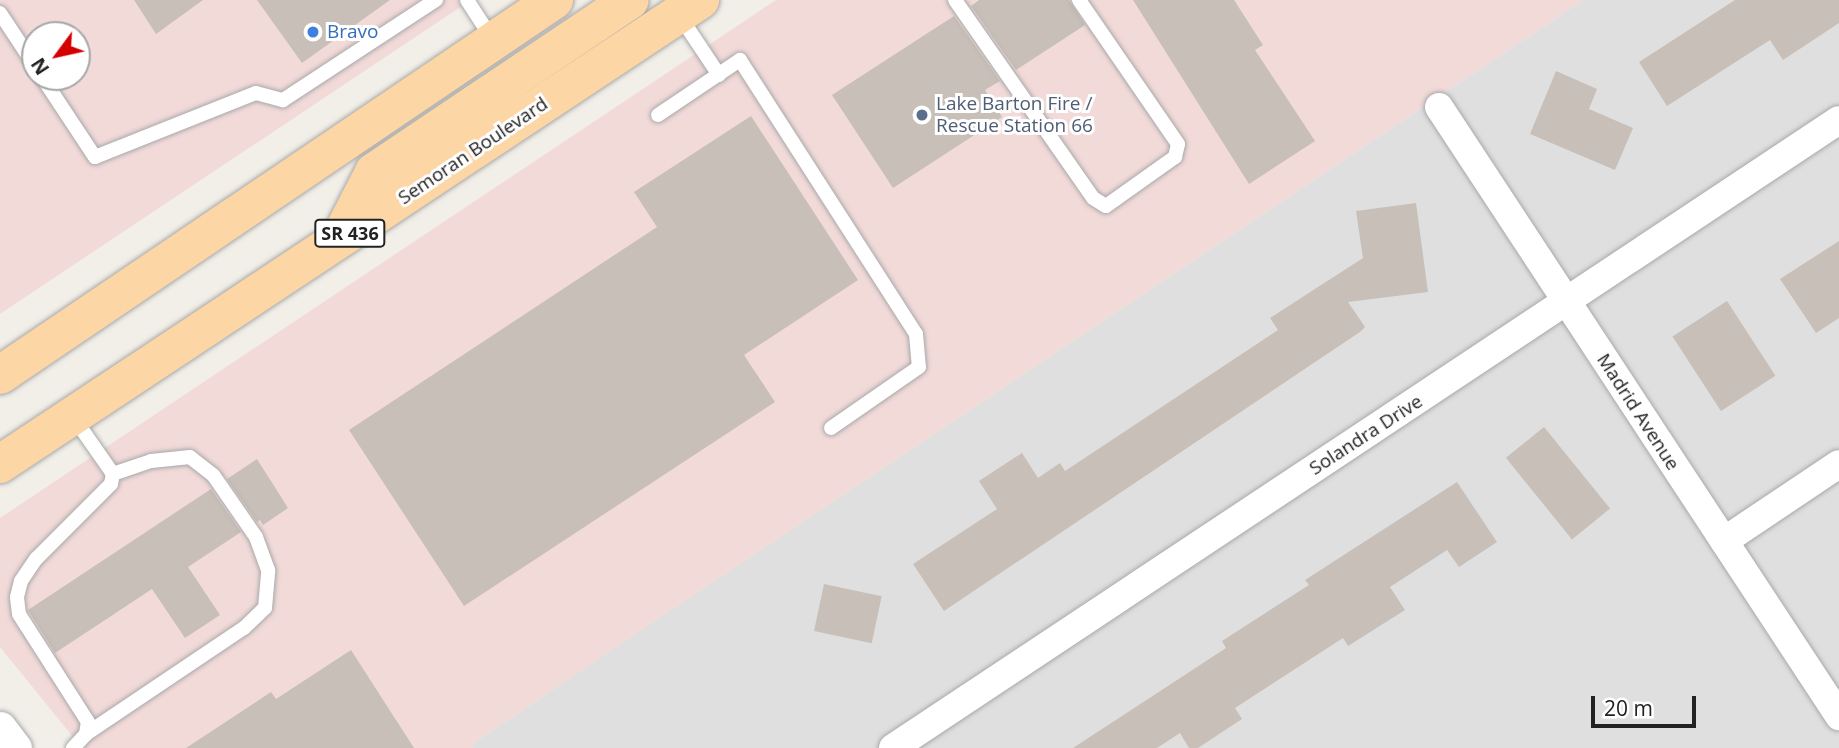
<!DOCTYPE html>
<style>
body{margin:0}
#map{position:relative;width:1839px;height:748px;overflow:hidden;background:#f2efe9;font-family:"Open Sans",sans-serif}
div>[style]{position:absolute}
.residential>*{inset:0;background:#e0dfdf}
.commercial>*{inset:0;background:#f2dad9}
.building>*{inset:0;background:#c7bfb8;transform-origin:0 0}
.roads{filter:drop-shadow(0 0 2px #a9a9a9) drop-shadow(0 0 2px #a9a9a9)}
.service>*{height:14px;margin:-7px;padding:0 7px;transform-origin:7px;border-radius:7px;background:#fff}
.minor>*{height:28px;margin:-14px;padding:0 14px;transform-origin:14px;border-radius:14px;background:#fff}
.tertiary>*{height:33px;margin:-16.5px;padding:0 16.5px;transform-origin:16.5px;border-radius:16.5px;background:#fff}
.primary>*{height:38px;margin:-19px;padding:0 19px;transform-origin:19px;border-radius:19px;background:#fcd6a4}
.dots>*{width:19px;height:19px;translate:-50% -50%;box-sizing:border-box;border:4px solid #fff;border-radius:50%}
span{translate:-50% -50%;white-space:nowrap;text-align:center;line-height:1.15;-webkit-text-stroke:6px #fff;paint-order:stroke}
.shield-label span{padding:2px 5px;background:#fff;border:2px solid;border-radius:5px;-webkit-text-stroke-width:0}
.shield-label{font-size:18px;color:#222;font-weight:700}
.shop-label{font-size:19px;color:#366cbe}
.left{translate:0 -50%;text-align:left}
.service-label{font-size:19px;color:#4e5e75}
.street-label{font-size:19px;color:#222}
.north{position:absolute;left:21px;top:21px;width:70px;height:70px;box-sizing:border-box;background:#fff;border:2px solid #a7a7a7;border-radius:50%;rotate:237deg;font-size:19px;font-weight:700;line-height:28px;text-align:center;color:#222}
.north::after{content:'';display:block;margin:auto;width:24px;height:32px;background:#d40000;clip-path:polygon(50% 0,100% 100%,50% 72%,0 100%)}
.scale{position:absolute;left:1591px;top:696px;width:105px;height:32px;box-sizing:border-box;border:4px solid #222;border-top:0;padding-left:9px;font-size:21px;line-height:24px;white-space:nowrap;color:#222;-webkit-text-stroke:5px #fff;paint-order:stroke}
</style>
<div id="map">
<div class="residential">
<i style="clip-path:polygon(1583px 0,1839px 0,1839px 748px,474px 748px,472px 744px,651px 623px)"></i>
</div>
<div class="commercial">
<i style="clip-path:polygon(evenodd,0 0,471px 0,0 314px,0 0,35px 35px,77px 35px,77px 77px,35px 77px,35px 35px)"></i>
<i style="clip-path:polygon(776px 0,1583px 0,651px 623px,472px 744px,474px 748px,82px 748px,0 647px,0 518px)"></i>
</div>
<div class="building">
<i style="clip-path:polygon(134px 0,203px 0,156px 34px)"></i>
<i style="clip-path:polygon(257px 0,390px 0,302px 63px)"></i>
<i style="clip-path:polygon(979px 0,1069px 0,1085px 25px,1016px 70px,971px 6px)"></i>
<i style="clip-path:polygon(1133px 0,1234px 0,1263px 45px,1255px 50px,1315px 141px,1249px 184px)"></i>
<i style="clip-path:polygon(1735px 0,1839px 0,1839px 23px,1783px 60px,1770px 40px,1667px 106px,1639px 62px)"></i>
<i style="clip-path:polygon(954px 16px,1000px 81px,985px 90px,1002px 117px,893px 188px,832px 95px)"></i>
<i style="clip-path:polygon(1556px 71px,1597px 89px,1589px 109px,1633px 128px,1615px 170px,1530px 134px)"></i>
<i style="clip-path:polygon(751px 116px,858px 280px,744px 355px,775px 402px,464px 606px,349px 430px,657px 227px,634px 192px)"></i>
<i style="clip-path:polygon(1416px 203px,1428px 292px,1348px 302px,1365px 327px,1360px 332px,944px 611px,913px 564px,997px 509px,979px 481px,1022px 453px,1038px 478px,1060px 463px,1065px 471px,1278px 330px,1270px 318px,1363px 258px,1356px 211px)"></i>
<i style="clip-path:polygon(1839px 241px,1839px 318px,1816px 333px,1780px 279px)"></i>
<i style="left:1727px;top:301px;width:89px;height:65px;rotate:57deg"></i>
<i style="left:1544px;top:427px;width:105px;height:49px;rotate:51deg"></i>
<i style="clip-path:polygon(257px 459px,288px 508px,263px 525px,260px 520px,257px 522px,227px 479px)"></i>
<i style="clip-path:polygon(1457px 482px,1497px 542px,1459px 567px,1447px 550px,1390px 587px,1405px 610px,1348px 646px,1343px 638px,1235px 708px,1242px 719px,1198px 748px,1189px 748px,1180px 733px,1157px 748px,1073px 748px,1226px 648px,1222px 641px,1309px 585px,1305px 580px)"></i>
<i style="clip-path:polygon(211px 489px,241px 532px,188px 567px,220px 615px,185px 638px,152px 589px,55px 653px,28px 610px)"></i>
<i style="left:824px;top:584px;width:59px;height:48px;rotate:12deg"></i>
<i style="clip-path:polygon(351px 650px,414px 748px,186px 748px,271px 692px,276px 699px)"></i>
</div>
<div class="roads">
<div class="service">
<i style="left:467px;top:0;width:48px;rotate:57deg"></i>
<i style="left:955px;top:0;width:241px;rotate:55.1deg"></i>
<i style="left:1093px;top:198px;width:15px;rotate:32deg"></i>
<i style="left:1106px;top:206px;width:85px;rotate:-35.4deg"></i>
<i style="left:1175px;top:157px;width:13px;rotate:-77deg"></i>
<i style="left:1178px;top:144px;width:175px;rotate:-124.5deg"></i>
<i style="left:0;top:13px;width:64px;rotate:56.6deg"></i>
<i style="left:679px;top:15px;width:72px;rotate:56.3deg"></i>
<i style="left:42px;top:77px;width:96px;rotate:56.5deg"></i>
<i style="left:95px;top:157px;width:173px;rotate:-21.7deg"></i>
<i style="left:256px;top:93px;width:28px;rotate:15deg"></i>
<i style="left:283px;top:100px;width:183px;rotate:-33.2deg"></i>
<i style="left:658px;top:115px;width:99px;rotate:-33.9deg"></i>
<i style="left:740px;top:60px;width:326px;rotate:57.3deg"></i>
<i style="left:916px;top:334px;width:33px;rotate:85deg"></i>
<i style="left:919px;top:367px;width:107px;rotate:145.3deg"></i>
<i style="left:86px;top:734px;width:190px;rotate:-33.9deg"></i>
<i style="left:244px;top:628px;width:29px;rotate:-44deg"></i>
<i style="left:265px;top:608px;width:38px;rotate:-85deg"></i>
<i style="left:268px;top:570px;width:35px;rotate:-110deg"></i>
<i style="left:256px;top:537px;width:75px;rotate:-124.7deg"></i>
<i style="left:213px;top:475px;width:29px;rotate:-142deg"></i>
<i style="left:190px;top:457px;width:39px;rotate:174deg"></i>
<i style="left:151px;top:461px;width:40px;rotate:161.1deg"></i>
<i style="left:73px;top:748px;width:19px;rotate:-47deg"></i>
<i style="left:86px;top:734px;width:12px;rotate:-81deg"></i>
<i style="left:88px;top:722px;width:128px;rotate:-122.6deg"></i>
<i style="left:19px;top:614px;width:17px;rotate:-97deg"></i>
<i style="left:17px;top:597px;width:16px;rotate:-76deg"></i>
<i style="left:21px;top:581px;width:27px;rotate:-56deg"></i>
<i style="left:36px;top:559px;width:106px;rotate:-45deg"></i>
<i style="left:111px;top:484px;width:10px;rotate:-79deg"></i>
<i style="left:113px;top:474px;width:68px;rotate:-124.9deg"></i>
</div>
<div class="minor">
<i style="left:1439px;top:107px;width:729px;rotate:56.7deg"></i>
<i style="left:1724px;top:541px;width:138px;rotate:-33.8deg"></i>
<i style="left:893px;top:748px;width:1135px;rotate:-33.58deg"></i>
</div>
<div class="tertiary">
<i style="left:0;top:728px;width:25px;rotate:53deg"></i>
</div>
<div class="primary">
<i style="left:340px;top:238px;width:74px;rotate:-62.7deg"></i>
<i style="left:374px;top:172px;width:308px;rotate:-33.9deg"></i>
<i style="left:0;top:375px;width:669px;rotate:-34.09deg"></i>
<i style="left:0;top:464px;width:840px;rotate:-33.54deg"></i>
</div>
</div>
<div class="dots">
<i style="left:313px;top:32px;background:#3f7fe0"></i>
<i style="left:922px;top:115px;background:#5c6f8a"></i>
</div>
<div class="shield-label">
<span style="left:350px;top:233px">SR 436</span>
</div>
<div class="shop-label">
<span class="left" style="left:327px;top:32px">Bravo</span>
</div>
<div class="service-label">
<span class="left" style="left:936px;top:115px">Lake Barton Fire /<br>Rescue Station 66</span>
</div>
<div class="street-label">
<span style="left:473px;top:151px;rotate:-34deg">Semoran Boulevard</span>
<span style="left:1638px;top:412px;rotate:57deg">Madrid Avenue</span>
<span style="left:1366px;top:435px;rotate:-33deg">Solandra Drive</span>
</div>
<div class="north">N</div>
<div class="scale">20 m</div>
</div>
